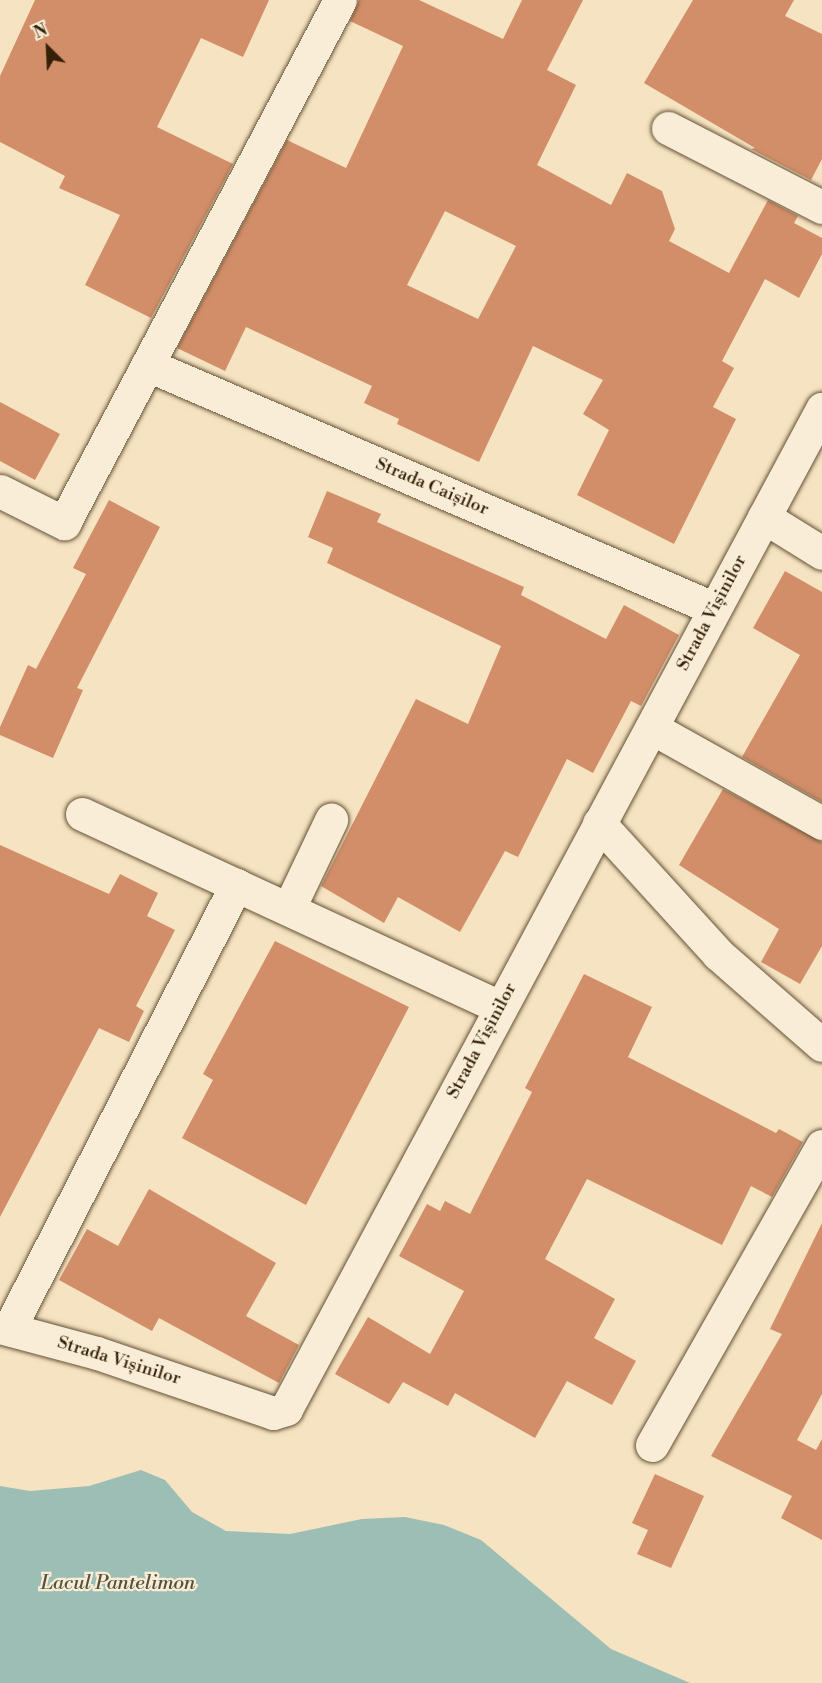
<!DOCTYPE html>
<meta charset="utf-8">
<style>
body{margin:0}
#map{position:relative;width:822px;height:1683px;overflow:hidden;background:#f6e3c1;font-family:"Libre Bodoni",serif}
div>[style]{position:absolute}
.water>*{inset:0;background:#9dbeb4}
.building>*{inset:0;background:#d28e69}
.roads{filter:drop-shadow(0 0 2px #655236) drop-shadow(0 0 2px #655236)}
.minor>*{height:33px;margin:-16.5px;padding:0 16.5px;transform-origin:16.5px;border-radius:16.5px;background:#f9edd7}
span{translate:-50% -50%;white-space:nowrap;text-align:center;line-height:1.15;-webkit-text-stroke:4.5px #f9edd7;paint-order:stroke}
.street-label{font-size:18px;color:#352107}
.water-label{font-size:20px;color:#54503b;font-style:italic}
.north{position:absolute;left:18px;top:18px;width:60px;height:60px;-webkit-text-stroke:4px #f9edd7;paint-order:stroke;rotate:336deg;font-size:16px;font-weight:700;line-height:24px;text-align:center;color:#352107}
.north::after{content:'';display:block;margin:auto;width:21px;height:27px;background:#352107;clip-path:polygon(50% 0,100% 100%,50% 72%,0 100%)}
</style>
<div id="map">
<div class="water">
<i style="clip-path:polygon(141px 1470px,165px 1480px,192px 1512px,226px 1531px,290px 1534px,362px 1519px,405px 1517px,444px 1525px,481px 1540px,611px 1649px,690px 1683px,0 1683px,0 1486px,30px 1491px,89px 1486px)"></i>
</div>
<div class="building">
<i style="clip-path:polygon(35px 0,269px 0,243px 57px,201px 38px,157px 127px,233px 164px,151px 318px,85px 285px,120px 215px,59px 188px,65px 176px,0 142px,0 76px)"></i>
<i style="clip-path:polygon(evenodd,359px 0,419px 0,503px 39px,522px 0,583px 0,547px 70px,576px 85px,537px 165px,611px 205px,627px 173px,662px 191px,675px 229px,669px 241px,729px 273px,768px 200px,798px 216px,794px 223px,822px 238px,822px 254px,799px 298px,765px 279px,722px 361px,734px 368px,713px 407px,736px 419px,674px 544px,577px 495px,609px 430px,583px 414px,603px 380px,533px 346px,479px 462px,397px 424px,399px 419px,364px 403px,372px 386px,246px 327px,225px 371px,177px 348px,287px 140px,346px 168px,403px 46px,350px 21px,359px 0,445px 211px,516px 246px,478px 319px,407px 285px,445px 211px)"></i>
<i style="clip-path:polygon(693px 0,794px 0,785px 16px,822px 34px,822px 159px,811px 180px,751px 149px,755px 148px,644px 83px)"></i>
<i style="clip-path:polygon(0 402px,60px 434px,35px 480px,0 461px)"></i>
<i style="clip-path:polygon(327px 491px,381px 514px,377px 522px,524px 587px,521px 595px,606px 639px,624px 605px,679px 635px,641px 706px,631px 701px,593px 773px,567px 759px,518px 857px,505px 851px,460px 932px,398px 897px,384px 923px,321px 886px,416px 699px,468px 724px,501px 646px,327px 563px,333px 548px,308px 537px)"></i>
<i style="clip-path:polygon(109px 500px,160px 527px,77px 688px,83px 690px,53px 758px,0 735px,0 727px,28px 665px,36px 669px,86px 574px,73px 568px)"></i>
<i style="clip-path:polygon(785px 571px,822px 592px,822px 802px,742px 757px,800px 655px,753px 628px)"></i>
<i style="clip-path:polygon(723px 789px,822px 842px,822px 946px,800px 984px,761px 962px,779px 929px,679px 865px)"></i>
<i style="clip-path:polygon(0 845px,109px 894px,120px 874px,158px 893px,147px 916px,175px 930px,136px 1006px,144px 1011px,129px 1042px,99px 1028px,0 1217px)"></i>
<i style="clip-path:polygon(275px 941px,409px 1007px,306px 1205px,182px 1138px,213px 1080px,203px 1074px)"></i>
<i style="clip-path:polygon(584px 974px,652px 1007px,628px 1057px,776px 1133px,779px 1129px,803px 1142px,772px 1197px,751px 1186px,722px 1245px,587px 1179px,545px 1259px,615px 1299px,594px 1338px,636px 1361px,612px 1405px,567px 1381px,535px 1438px,455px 1393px,448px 1406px,403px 1382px,389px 1404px,335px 1374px,368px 1317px,430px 1354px,464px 1291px,399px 1256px,427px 1204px,440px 1211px,445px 1201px,470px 1214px,532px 1092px,525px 1088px)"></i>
<i style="clip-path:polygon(149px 1189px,276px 1263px,246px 1316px,299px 1345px,279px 1383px,159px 1318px,152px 1331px,59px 1280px,87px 1229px,118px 1246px)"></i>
<i style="clip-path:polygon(822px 1223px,822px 1394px,797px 1440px,816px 1450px,822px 1439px,822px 1540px,781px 1518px,792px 1496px,711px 1456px,782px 1334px,770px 1329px)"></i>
<i style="clip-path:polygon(655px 1474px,704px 1496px,671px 1568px,637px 1554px,648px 1530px,632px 1523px)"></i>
</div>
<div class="roads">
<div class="minor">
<i style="left:668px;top:128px;width:173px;rotate:27.2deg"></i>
<i style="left:150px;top:366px;width:613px;rotate:23.26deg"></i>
<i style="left:0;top:491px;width:72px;rotate:26.6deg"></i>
<i style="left:64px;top:523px;width:591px;rotate:-62.18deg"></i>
<i style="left:764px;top:517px;width:68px;rotate:31.8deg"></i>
<i style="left:652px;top:728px;width:195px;rotate:29.2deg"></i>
<i style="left:82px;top:814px;width:459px;rotate:24.8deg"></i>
<i style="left:599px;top:823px;width:177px;rotate:47.7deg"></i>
<i style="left:718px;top:954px;width:138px;rotate:41.2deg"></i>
<i style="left:289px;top:908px;width:98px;rotate:-64.5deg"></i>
<i style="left:0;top:1327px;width:100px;rotate:15deg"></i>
<i style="left:97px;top:1353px;width:186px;rotate:18.8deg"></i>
<i style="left:273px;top:1413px;width:14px;rotate:-17deg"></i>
<i style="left:286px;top:1409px;width:1135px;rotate:-61.81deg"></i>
<i style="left:9px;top:1329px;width:499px;rotate:-62.9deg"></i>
<i style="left:652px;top:1445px;width:344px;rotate:-60.4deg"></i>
</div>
</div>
<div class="street-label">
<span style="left:432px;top:487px;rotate:23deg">Strada Caișilor</span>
<span style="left:712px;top:613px;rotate:-62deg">Strada Vișinilor</span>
<span style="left:482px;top:1041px;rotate:-62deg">Strada Vișinilor</span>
<span style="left:119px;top:1361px;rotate:17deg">Strada Vișinilor</span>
</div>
<div class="water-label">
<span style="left:118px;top:1583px">Lacul Pantelimon</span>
</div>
<div class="north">N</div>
</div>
